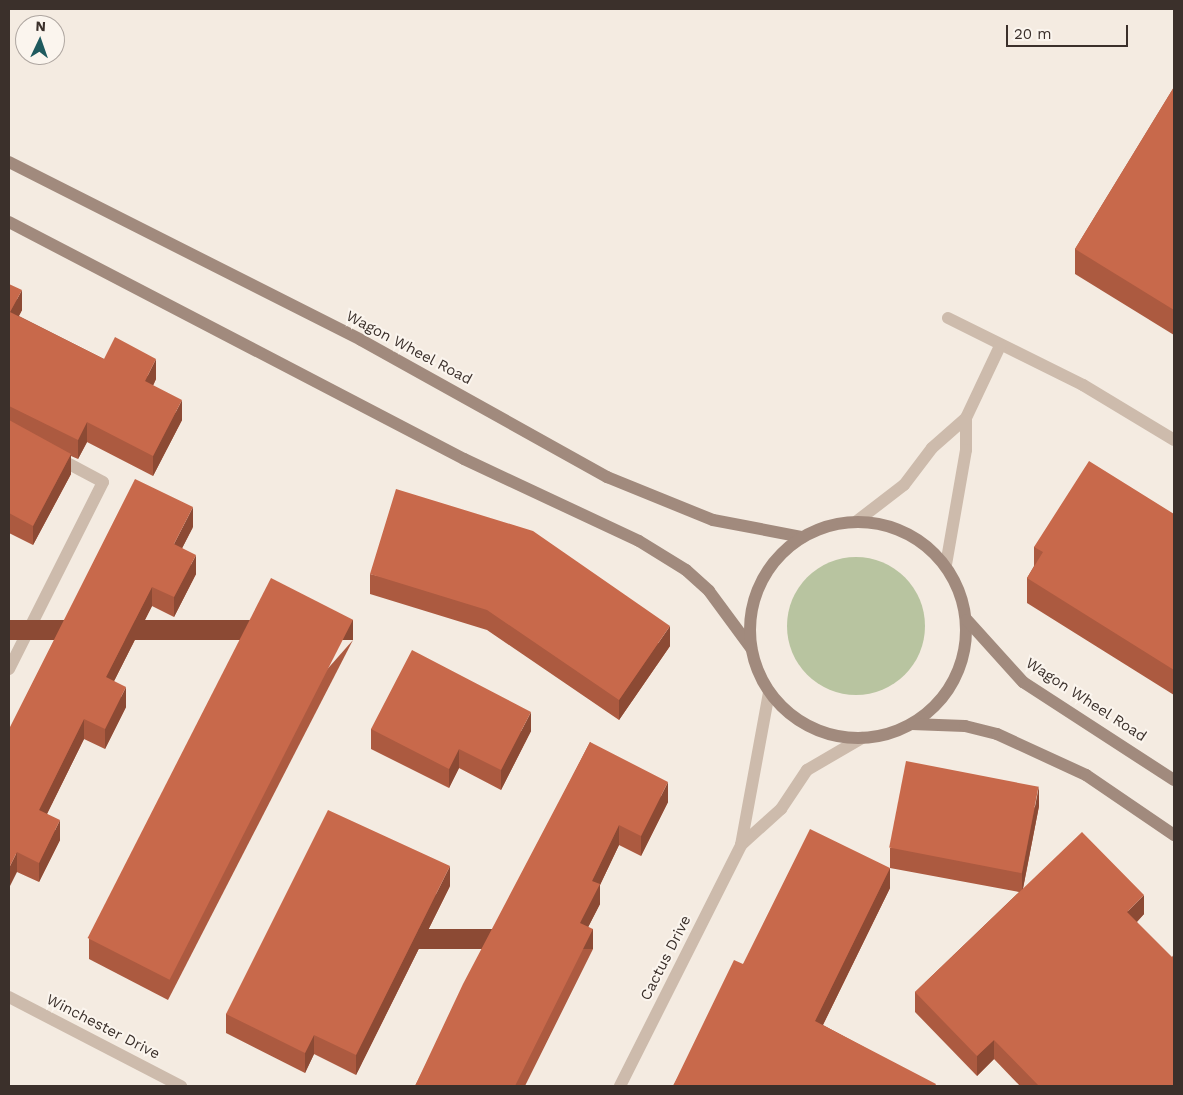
<!DOCTYPE html>
<style>
body{margin:0}
#map{position:relative;width:1183px;height:1095px;overflow:hidden;background:#f4ebe1;font-family:"Work Sans",sans-serif}
div>[style]{position:absolute}
.green>*{inset:0;background:#b8c4a0}
.round{border-radius:50%}
.lane>*{height:12px;margin:-6px;padding:0 6px;transform-origin:6px;border-radius:6px;background:#cdbbac}
.street>*{height:12px;margin:-6px;padding:0 6px;transform-origin:6px;border-radius:6px;background:#cdbbac}
.secondary>*{height:12px;margin:-6px;padding:0 6px;transform-origin:6px;border-radius:6px;background:#a18a7d}
.secondary>.ring{margin:-6px;padding:0;box-sizing:content-box;background:none;border:12px solid #a18a7d;border-radius:50%}
.wall>*{inset:0;background:#ac5a40}
.shaded-wall>*{inset:0;background:#8c4a34;transform-origin:0 0}
.building>*{inset:0;background:#c8694b;transform-origin:0 0}
span{translate:-50% -50%;white-space:nowrap;text-align:center;line-height:1.15;-webkit-text-stroke:4px #fbf5ee;paint-order:stroke}
.street-label{font-size:15px;color:#3b302b}
.frame{position:absolute;inset:0;border:10px solid #3b302b;pointer-events:none}
.north{position:absolute;left:15px;top:15px;width:50px;height:50px;box-sizing:border-box;background:#fbf5ee;border:1px solid #aea6a0;border-radius:50%;rotate:3deg;font-size:14px;font-weight:700;line-height:20px;text-align:center;color:#3b302b}
.north::after{content:'';display:block;margin:auto;width:18px;height:22px;background:#1f5a5e;clip-path:polygon(50% 0,100% 100%,50% 72%,0 100%)}
.scale{position:absolute;left:1006px;top:25px;width:122px;height:22px;box-sizing:border-box;border:2px solid #3b302b;border-top:0;padding-left:6px;font-size:15px;line-height:18px;white-space:nowrap;color:#3b302b;-webkit-text-stroke:4px #fbf5ee;paint-order:stroke}
</style>
<div id="map">
<div class="green">
<i class="round" style="left:787px;top:557px;width:138px;height:138px"></i>
</div>
<div class="lane">
<i style="left:948px;top:318px;width:151px;rotate:26.4deg"></i>
<i style="left:1083px;top:385px;width:106px;rotate:31.1deg"></i>
<i style="left:966px;top:418px;width:80px;rotate:-64.7deg"></i>
<i style="left:857px;top:521px;width:59px;rotate:-37.5deg"></i>
<i style="left:904px;top:485px;width:46px;rotate:-52.9deg"></i>
<i style="left:932px;top:448px;width:45px;rotate:-41.4deg"></i>
<i style="left:966px;top:418px;width:32px;rotate:90deg"></i>
<i style="left:966px;top:450px;width:117px;rotate:99.9deg"></i>
<i style="left:9px;top:669px;width:209px;rotate:-63.3deg"></i>
<i style="left:103px;top:482px;width:53px;rotate:-152deg"></i>
</div>
<div class="street">
<i style="left:741px;top:845px;width:54px;rotate:-42deg"></i>
<i style="left:781px;top:809px;width:47px;rotate:-56.3deg"></i>
<i style="left:807px;top:770px;width:64px;rotate:-30.2deg"></i>
<i style="left:9px;top:997px;width:194px;rotate:27.4deg"></i>
<i style="left:620px;top:1086px;width:270px;rotate:-63.3deg"></i>
<i style="left:741px;top:845px;width:155px;rotate:-79.6deg"></i>
</div>
<div class="secondary">
<i style="left:9px;top:162px;width:394px;rotate:26.8deg"></i>
<i style="left:361px;top:340px;width:282px;rotate:29.1deg"></i>
<i style="left:607px;top:477px;width:114px;rotate:22.1deg"></i>
<i style="left:713px;top:520px;width:91px;rotate:10.8deg"></i>
<i style="left:9px;top:222px;width:513px;rotate:27.51deg"></i>
<i style="left:464px;top:459px;width:193px;rotate:25.1deg"></i>
<i style="left:639px;top:541px;width:55px;rotate:31.7deg"></i>
<i style="left:686px;top:570px;width:31px;rotate:42deg"></i>
<i style="left:709px;top:591px;width:71px;rotate:53.6deg"></i>
<i class="ring" style="left:750px;top:522px;width:204px;height:204px"></i>
<i style="left:967px;top:620px;width:84px;rotate:47.9deg"></i>
<i style="left:1023px;top:682px;width:180px;rotate:33deg"></i>
<i style="left:912px;top:724px;width:53px;rotate:2.2deg"></i>
<i style="left:965px;top:726px;width:33px;rotate:14deg"></i>
<i style="left:997px;top:734px;width:98px;rotate:24.7deg"></i>
<i style="left:1086px;top:775px;width:107px;rotate:34.3deg"></i>
</div>
<div class="wall">
<i style="clip-path:polygon(1174px 87px,1174px 335px,1075px 274px,1075px 249px)"></i>
<i style="clip-path:polygon(9px 284px,22px 310px,19px 316px,104px 359px,156px 379px,153px 386px,182px 420px,153px 476px,87px 442px,78px 459px,71px 456px,71px 474px,33px 545px,9px 533px)"></i>
<i style="clip-path:polygon(1174px 514px,1174px 695px,1027px 603px,1027px 578px,1034px 566px,1034px 547px)"></i>
<i style="clip-path:polygon(193px 527px,182px 548px,196px 574px,174px 617px,152px 606px,114px 681px,126px 707px,105px 749px,84px 739px,47px 814px,60px 840px,39px 882px,17px 872px,9px 729px)"></i>
<i style="clip-path:polygon(370px 574px,670px 646px,619px 720px,487px 630px,370px 594px)"></i>
<i style="clip-path:polygon(353px 640px,168px 1000px,89px 959px,89px 939px)"></i>
<i style="clip-path:polygon(371px 729px,531px 731px,501px 790px,459px 768px,449px 788px,371px 749px)"></i>
<i style="clip-path:polygon(590px 742px,668px 802px,641px 856px,619px 845px,600px 885px,600px 904px,588px 927px,593px 949px,525px 1086px,415px 1086px)"></i>
<i style="clip-path:polygon(1039px 806px,1023px 889px,1144px 914px,1137px 922px,1174px 1086px,1020px 1086px,994px 1059px,977px 1076px,915px 1012px,915px 992px,1019px 892px,890px 868px,890px 888px,823px 1025px,936px 1086px,673px 1086px,743px 964px,890px 868px,890px 848px)"></i>
<i style="clip-path:polygon(450px 886px,356px 1075px,314px 1054px,305px 1073px,226px 1033px,226px 1014px)"></i>
</div>
<div class="shaded-wall">
<i style="clip-path:polygon(22px 290px,22px 310px,10px 332px,10px 312px)"></i>
<i style="clip-path:polygon(156px 359px,156px 379px,145px 401px,145px 381px)"></i>
<i style="clip-path:polygon(182px 400px,182px 420px,153px 476px,153px 456px)"></i>
<i style="clip-path:polygon(87px 422px,87px 442px,78px 459px,78px 440px)"></i>
<i style="clip-path:polygon(71px 454px,71px 474px,33px 545px,33px 526px)"></i>
<i style="clip-path:polygon(193px 507px,193px 527px,174px 564px,174px 544px)"></i>
<i style="clip-path:polygon(196px 555px,196px 574px,174px 617px,174px 597px)"></i>
<i style="clip-path:polygon(152px 587px,152px 606px,106px 697px,106px 677px)"></i>
<i style="left:353px;top:620px;width:20px;height:405px;rotate:90deg"></i>
<i style="clip-path:polygon(670px 626px,670px 646px,619px 720px,619px 700px)"></i>
<i style="clip-path:polygon(126px 687px,126px 707px,105px 749px,105px 729px)"></i>
<i style="clip-path:polygon(531px 712px,531px 731px,501px 790px,501px 770px)"></i>
<i style="clip-path:polygon(84px 719px,84px 739px,39px 830px,39px 810px)"></i>
<i style="clip-path:polygon(459px 749px,459px 768px,449px 788px,449px 769px)"></i>
<i style="clip-path:polygon(668px 782px,668px 802px,641px 856px,641px 836px)"></i>
<i style="clip-path:polygon(1039px 786px,1039px 806px,1022px 893px,1022px 873px)"></i>
<i style="clip-path:polygon(60px 820px,60px 840px,39px 882px,39px 863px)"></i>
<i style="clip-path:polygon(619px 825px,619px 845px,600px 885px,600px 904px,580px 943px,580px 923px,592px 881px)"></i>
<i style="clip-path:polygon(17px 852px,17px 872px,9px 888px,9px 868px)"></i>
<i style="clip-path:polygon(450px 866px,450px 886px,356px 1075px,356px 1055px)"></i>
<i style="clip-path:polygon(890px 868px,890px 888px,815px 1041px,815px 1021px)"></i>
<i style="clip-path:polygon(1144px 895px,1144px 914px,1127px 932px,1127px 912px)"></i>
<i style="left:593px;top:929px;width:20px;height:175px;rotate:90deg"></i>
<i style="clip-path:polygon(314px 1035px,314px 1054px,305px 1073px,305px 1053px)"></i>
<i style="clip-path:polygon(994px 1040px,994px 1059px,977px 1076px,977px 1056px)"></i>
</div>
<div class="building">
<i style="clip-path:polygon(1174px 87px,1174px 310px,1075px 249px)"></i>
<i style="clip-path:polygon(9px 284px,22px 290px,10px 312px,104px 359px,115px 337px,156px 359px,145px 381px,182px 400px,153px 456px,87px 422px,78px 440px,9px 406px)"></i>
<i style="clip-path:polygon(9px 420px,71px 454px,33px 526px,9px 513px)"></i>
<i style="clip-path:polygon(1089px 461px,1174px 514px,1174px 670px,1027px 578px,1043px 552px,1034px 547px)"></i>
<i style="clip-path:polygon(135px 479px,193px 507px,174px 544px,196px 555px,174px 597px,152px 587px,106px 677px,126px 687px,105px 729px,84px 719px,39px 810px,60px 820px,39px 863px,17px 852px,9px 868px,9px 729px)"></i>
<i style="clip-path:polygon(396px 489px,533px 531px,670px 626px,619px 700px,487px 610px,370px 574px)"></i>
<i style="left:271px;top:578px;width:92px;height:404px;rotate:27deg"></i>
<i style="clip-path:polygon(412px 650px,531px 712px,501px 770px,459px 749px,449px 769px,371px 729px)"></i>
<i style="clip-path:polygon(590px 742px,668px 782px,641px 836px,619px 825px,592px 881px,600px 884px,580px 923px,593px 929px,515px 1086px,415px 1086px,463px 984px)"></i>
<i style="left:906px;top:761px;width:135px;height:88px;rotate:11deg"></i>
<i style="clip-path:polygon(328px 810px,450px 866px,356px 1055px,314px 1035px,305px 1053px,226px 1014px)"></i>
<i style="clip-path:polygon(810px 829px,890px 868px,815px 1021px,936px 1084px,935px 1086px,673px 1086px,734px 960px,743px 964px)"></i>
<i style="clip-path:polygon(1082px 832px,1144px 895px,1127px 912px,1172px 957px,1174px 954px,1174px 1086px,1039px 1086px,994px 1040px,977px 1056px,915px 992px)"></i>
</div>
<div class="street-label">
<span style="left:409px;top:348px;rotate:28deg">Wagon Wheel Road</span>
<span style="left:1086px;top:700px;rotate:33deg">Wagon Wheel Road</span>
<span style="left:666px;top:958px;rotate:-63deg">Cactus Drive</span>
<span style="left:103px;top:1027px;rotate:27deg">Winchester Drive</span>
</div>
<div class="frame"></div>
<div class="north">N</div>
<div class="scale">20 m</div>
</div>
